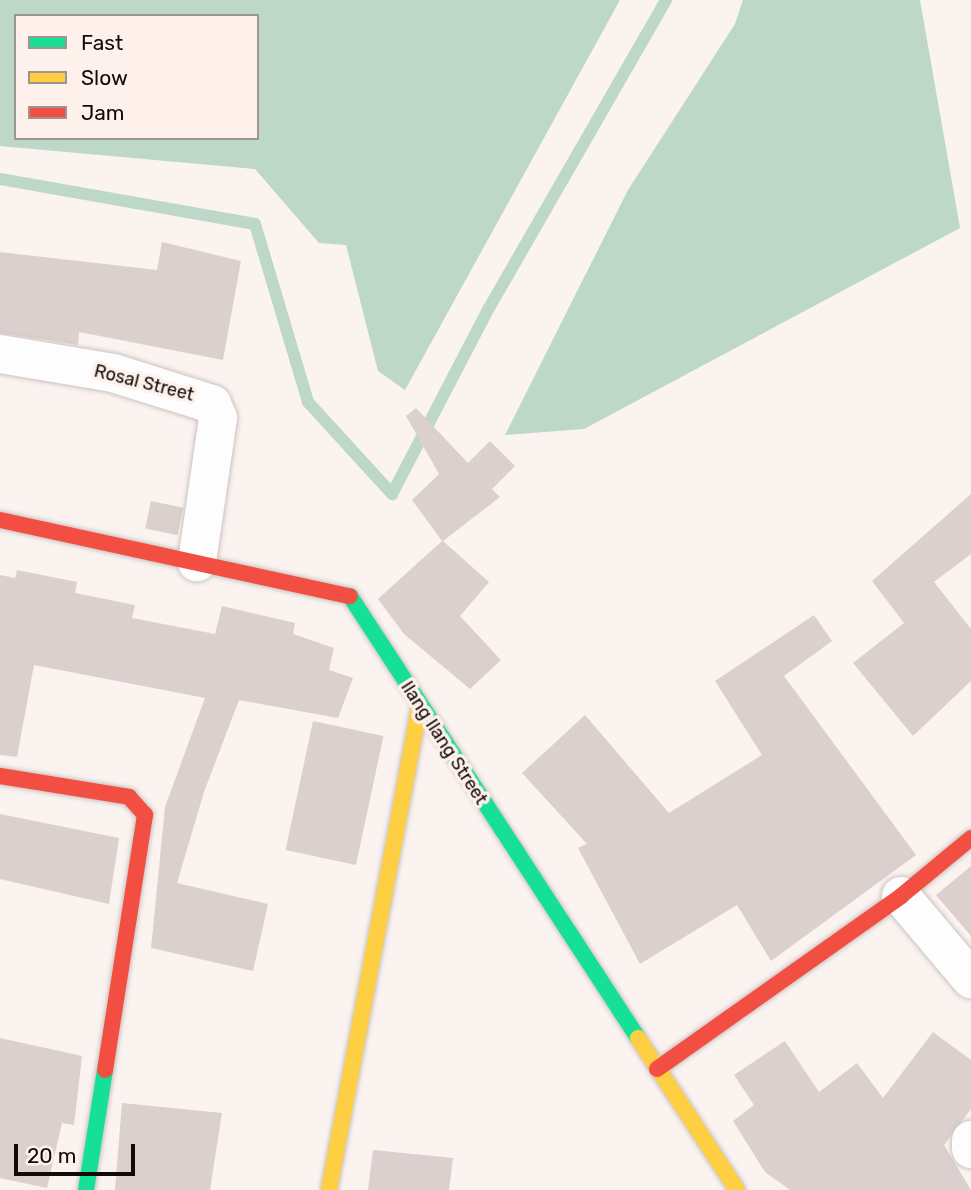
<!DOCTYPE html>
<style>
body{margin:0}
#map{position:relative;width:971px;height:1190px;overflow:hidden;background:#faf3f0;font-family:Rubik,sans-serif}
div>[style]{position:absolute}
.water>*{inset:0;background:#bdd7c8}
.stream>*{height:12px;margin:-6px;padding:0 6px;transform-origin:6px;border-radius:6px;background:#bdd7c8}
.building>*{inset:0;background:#dbd0cd;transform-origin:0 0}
.roads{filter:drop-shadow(0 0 2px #ccc3c0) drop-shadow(0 0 2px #ccc3c0)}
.street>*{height:38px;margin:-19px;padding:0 19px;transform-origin:19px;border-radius:19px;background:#fefdfd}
.fast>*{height:16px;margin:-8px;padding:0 8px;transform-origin:8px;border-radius:8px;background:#16e098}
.slow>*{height:16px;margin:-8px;padding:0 8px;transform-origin:8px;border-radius:8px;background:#ffcf43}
.jam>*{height:16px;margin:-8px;padding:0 8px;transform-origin:8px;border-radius:8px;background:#f24e42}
span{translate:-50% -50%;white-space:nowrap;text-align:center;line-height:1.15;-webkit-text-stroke:7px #fef1ec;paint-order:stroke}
.street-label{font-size:18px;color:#130906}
.legend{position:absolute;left:14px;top:14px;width:245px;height:126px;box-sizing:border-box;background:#fef1ec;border:2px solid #a09490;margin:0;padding:9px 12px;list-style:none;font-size:21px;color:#130906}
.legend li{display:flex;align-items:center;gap:14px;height:35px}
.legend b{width:35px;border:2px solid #a09490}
.scale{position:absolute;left:14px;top:1144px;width:121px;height:32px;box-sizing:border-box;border:4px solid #130906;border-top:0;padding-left:9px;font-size:21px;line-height:24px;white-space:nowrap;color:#130906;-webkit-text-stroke:5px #fef1ec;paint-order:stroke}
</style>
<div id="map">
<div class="water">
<i style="clip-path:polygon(evenodd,0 0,620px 0,405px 390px,378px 371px,346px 245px,319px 243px,255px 169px,0 146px,0 0,16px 16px,257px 16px,257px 138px,16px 138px,16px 16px)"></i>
<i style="clip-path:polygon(743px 0,920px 0,960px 228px,584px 429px,505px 435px,628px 190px,735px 24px)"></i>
</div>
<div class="stream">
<i style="left:0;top:179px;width:259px;rotate:10deg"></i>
<i style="left:255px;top:224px;width:186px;rotate:73.4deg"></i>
<i style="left:308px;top:402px;width:125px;rotate:47.6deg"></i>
<i style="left:392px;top:494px;width:210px;rotate:-62.5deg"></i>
<i style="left:489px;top:308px;width:355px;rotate:-60.1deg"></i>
</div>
<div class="building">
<i style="clip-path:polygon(162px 242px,241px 261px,223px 360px,79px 332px,78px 345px,0 333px,0 252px,157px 270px)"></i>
<i style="clip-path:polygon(416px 408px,468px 463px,490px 441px,515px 466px,492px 489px,500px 497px,443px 541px,489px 582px,460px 616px,501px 660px,470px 689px,404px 634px,378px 599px,442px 541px,412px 500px,439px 474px,406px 416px)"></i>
<i style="clip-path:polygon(971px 494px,971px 554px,934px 582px,971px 629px,971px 681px,913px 736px,853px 663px,904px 623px,872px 581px)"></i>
<i style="left:151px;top:501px;width:33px;height:28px;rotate:12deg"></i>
<i style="clip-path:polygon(17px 570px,77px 582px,75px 593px,135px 605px,132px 618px,215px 634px,222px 606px,295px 623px,293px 634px,334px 648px,329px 670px,353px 678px,338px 718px,239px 700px,204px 792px,177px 883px,268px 904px,253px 971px,151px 948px,165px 807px,205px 698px,34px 665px,17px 757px,0 755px,0 575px,15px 578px)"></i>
<i style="clip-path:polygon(814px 615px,832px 641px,784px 676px,916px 855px,771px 961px,737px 905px,640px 964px,578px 848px,587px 844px,522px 773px,585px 715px,669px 813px,762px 755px,715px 681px)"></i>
<i style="left:313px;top:721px;width:72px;height:132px;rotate:12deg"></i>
<i style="clip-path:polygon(0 814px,119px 838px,109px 904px,0 879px)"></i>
<i style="clip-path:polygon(971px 866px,971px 936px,936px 895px)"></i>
<i style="clip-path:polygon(933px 1032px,971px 1060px,971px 1109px,944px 1145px,971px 1190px,790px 1190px,765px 1172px,733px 1121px,754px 1105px,734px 1075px,785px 1041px,819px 1092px,857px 1063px,883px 1098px)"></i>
<i style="clip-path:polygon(0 1038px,82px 1056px,74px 1125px,62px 1123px,47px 1188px,0 1178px)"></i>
<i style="clip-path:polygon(122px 1103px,222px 1113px,210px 1190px,115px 1190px)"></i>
<i style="clip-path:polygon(373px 1150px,453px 1158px,449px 1190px,368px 1190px)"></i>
</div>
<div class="roads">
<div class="street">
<i style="left:0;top:354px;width:115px;rotate:9.5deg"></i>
<i style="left:113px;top:373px;width:104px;rotate:17.4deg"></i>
<i style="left:212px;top:404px;width:15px;rotate:67deg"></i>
<i style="left:218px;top:418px;width:146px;rotate:98.3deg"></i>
<i style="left:901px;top:896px;width:109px;rotate:49.9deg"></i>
<i style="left:971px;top:1140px;width:9px;rotate:90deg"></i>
</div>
<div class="fast">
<i style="left:350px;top:596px;width:528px;rotate:56.91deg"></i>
<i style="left:86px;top:1190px;width:121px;rotate:-81deg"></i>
</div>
<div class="slow">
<i style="left:638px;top:1038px;width:181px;rotate:56.9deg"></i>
<i style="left:329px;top:1190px;width:492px;rotate:-79.4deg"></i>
</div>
<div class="jam">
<i style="left:0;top:520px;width:358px;rotate:12.3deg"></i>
<i style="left:0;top:776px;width:131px;rotate:9.2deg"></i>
<i style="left:129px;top:797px;width:24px;rotate:48deg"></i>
<i style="left:145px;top:815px;width:258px;rotate:98.9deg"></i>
<i style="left:657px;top:1069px;width:299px;rotate:-35.3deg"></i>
<i style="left:901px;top:896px;width:91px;rotate:-39.6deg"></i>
</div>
</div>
<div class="street-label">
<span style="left:144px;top:383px;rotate:14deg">Rosal Street</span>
<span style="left:444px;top:743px;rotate:57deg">Ilang Ilang Street</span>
</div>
<ul class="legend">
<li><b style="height:9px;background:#16e098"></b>Fast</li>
<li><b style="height:9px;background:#ffcf43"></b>Slow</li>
<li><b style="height:9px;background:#f24e42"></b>Jam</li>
</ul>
<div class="scale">20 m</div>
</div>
